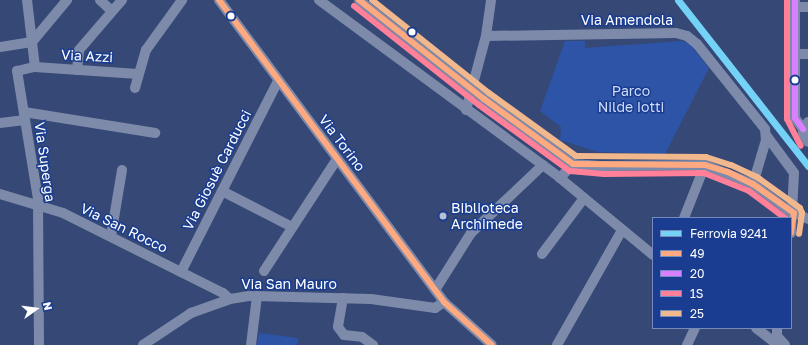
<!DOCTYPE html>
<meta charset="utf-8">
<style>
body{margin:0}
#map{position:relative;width:808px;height:345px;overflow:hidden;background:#354876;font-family:"Golos Text",sans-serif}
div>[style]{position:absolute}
.green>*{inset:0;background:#2e54a7}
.minor>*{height:10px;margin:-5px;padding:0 5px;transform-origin:5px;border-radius:5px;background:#7d8aa9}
.bus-1>*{height:6px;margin:-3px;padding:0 3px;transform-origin:3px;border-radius:3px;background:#ffa980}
.bus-2>*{height:6px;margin:-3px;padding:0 3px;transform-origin:3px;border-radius:3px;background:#d880ff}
.bus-3>*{height:6px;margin:-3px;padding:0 3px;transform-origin:3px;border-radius:3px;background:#ff8098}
.bus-4>*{height:6px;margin:-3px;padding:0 3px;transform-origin:3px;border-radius:3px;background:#f1b78d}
.rail-1>*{height:7px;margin:-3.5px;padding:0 3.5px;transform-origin:3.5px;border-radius:3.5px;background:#73d2f6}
.dots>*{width:11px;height:11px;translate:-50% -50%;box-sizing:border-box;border:2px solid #1a3d91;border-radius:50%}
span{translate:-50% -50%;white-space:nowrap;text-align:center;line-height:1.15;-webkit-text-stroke:3px #1a3d91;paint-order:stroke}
.street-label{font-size:14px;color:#fff}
.park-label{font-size:14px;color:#cfddfb}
.poi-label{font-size:14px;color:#fff}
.left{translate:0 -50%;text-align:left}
.legend{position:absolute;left:652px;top:217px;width:140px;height:112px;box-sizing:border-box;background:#1a3d91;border:1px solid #768bbd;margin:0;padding:5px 7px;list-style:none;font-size:12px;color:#fff}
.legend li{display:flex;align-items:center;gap:8px;height:20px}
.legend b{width:20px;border:1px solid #768bbd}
.north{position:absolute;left:16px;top:289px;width:40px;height:40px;-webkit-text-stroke:3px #1a3d91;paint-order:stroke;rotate:76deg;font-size:11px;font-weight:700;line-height:16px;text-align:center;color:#fff}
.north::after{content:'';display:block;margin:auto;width:14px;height:18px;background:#fff;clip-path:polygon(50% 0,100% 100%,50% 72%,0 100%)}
</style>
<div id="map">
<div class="green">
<i style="clip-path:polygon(565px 41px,585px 41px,585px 48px,682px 41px,690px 44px,709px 68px,665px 154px,598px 152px,560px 140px,561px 127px,540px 111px)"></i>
<i style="clip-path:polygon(259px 333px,298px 338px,297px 345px,257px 345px)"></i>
</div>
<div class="minor">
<i style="left:27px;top:0;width:67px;rotate:83.2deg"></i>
<i style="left:100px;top:0;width:16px;rotate:43deg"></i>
<i style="left:219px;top:0;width:377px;rotate:53.3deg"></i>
<i style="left:444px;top:302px;width:64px;rotate:41.9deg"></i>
<i style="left:319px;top:0;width:300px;rotate:36.4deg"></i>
<i style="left:560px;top:178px;width:19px;rotate:-47deg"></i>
<i style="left:359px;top:0;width:159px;rotate:38.4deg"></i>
<i style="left:484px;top:99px;width:110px;rotate:36.1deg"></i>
<i style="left:573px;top:164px;width:31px;rotate:4deg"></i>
<i style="left:604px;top:166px;width:101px;rotate:-0.6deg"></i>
<i style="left:705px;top:165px;width:52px;rotate:21.6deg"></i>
<i style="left:753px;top:184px;width:44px;rotate:36.6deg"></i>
<i style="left:788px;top:210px;width:22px;rotate:24deg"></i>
<i style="left:795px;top:0;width:118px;rotate:90deg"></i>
<i style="left:795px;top:118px;width:14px;rotate:54deg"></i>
<i style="left:795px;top:7px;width:13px"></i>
<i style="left:486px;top:36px;width:190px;rotate:-0.9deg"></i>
<i style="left:676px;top:33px;width:11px;rotate:15deg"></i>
<i style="left:687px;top:36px;width:13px;rotate:39deg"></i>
<i style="left:697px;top:44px;width:109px;rotate:51.3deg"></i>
<i style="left:765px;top:129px;width:11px;rotate:85deg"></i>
<i style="left:766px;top:140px;width:46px;rotate:106.5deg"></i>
<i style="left:0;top:47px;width:32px;rotate:-9deg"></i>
<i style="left:32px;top:42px;width:55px;rotate:-50.2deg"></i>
<i style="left:797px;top:54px;width:11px"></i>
<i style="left:77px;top:70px;width:20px;rotate:-84deg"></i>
<i style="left:79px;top:50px;width:66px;rotate:-49.3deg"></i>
<i style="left:135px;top:88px;width:40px;rotate:-74deg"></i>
<i style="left:146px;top:50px;width:62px;rotate:-54.2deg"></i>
<i style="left:466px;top:110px;width:77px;rotate:-74.9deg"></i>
<i style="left:486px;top:36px;width:36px;rotate:-82deg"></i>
<i style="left:24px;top:112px;width:133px;rotate:9.1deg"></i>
<i style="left:808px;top:122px;width:12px;rotate:114deg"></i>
<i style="left:803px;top:133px;width:10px;rotate:61deg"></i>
<i style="left:0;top:123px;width:25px;rotate:-7deg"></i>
<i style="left:766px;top:135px;width:47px;rotate:53.6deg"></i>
<i style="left:794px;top:173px;width:60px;rotate:92.9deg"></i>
<i style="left:560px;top:178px;width:121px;rotate:39.6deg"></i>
<i style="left:222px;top:191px;width:79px;rotate:27.2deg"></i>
<i style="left:0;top:194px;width:66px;rotate:16.8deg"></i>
<i style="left:63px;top:213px;width:179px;rotate:26.6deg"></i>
<i style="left:223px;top:293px;width:9px;rotate:41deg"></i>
<i style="left:684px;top:218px;width:57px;rotate:-68.4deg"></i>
<i style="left:111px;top:236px;width:67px;rotate:-80.5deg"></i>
<i style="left:542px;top:254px;width:70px;rotate:-53.1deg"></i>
<i style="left:264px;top:271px;width:134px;rotate:-56.9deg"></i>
<i style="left:181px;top:272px;width:214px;rotate:-63.1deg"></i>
<i style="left:435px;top:290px;width:67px;rotate:-57.7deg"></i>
<i style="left:471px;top:233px;width:99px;rotate:-43.4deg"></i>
<i style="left:343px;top:298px;width:29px;rotate:100deg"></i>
<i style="left:338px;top:327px;width:10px;rotate:53deg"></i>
<i style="left:344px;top:335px;width:18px;rotate:6deg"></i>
<i style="left:362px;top:337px;width:14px;rotate:36deg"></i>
<i style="left:756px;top:328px;width:28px;rotate:38deg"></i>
<i style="left:777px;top:328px;width:8px;rotate:90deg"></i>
<i style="left:777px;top:336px;width:12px;rotate:48deg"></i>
<i style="left:39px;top:345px;width:146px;rotate:-90.4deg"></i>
<i style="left:38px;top:199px;width:130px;rotate:-99.3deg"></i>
<i style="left:17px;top:71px;width:18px;rotate:-13deg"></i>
<i style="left:35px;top:67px;width:103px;rotate:3.9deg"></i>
<i style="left:143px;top:345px;width:58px;rotate:-33.7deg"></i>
<i style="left:191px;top:313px;width:41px;rotate:-19.7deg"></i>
<i style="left:230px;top:299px;width:19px;rotate:-9deg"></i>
<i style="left:249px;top:296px;width:122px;rotate:1.4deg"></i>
<i style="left:371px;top:299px;width:65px;rotate:8deg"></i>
<i style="left:435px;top:308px;width:11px;rotate:-34deg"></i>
<i style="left:251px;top:345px;width:49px;rotate:-83deg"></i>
<i style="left:557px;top:345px;width:132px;rotate:-60.5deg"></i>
<i style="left:687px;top:345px;width:19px;rotate:-65deg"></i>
</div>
<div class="bus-1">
<i style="left:219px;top:0;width:377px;rotate:53.3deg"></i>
<i style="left:444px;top:302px;width:64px;rotate:41.9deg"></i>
<i style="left:359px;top:0;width:159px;rotate:38.4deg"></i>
<i style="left:484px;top:99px;width:110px;rotate:36.1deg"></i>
<i style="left:573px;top:164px;width:132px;rotate:0.4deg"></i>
<i style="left:705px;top:165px;width:24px;rotate:17deg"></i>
<i style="left:728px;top:172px;width:28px;rotate:26deg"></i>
<i style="left:753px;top:184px;width:50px;rotate:35.3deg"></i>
<i style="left:794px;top:213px;width:20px;rotate:99deg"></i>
</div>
<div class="bus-2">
<i style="left:795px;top:0;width:118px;rotate:90deg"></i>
<i style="left:795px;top:118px;width:14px;rotate:54deg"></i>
</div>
<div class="bus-3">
<i style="left:787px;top:0;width:119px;rotate:90deg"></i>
<i style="left:787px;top:119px;width:30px;rotate:63deg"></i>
<i style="left:354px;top:6px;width:159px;rotate:38.4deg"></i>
<i style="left:479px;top:105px;width:112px;rotate:36deg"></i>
<i style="left:570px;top:171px;width:34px;rotate:5deg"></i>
<i style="left:604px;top:174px;width:100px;rotate:-0.6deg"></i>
<i style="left:704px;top:173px;width:48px;rotate:21.8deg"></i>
<i style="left:749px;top:191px;width:45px;rotate:36.9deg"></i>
</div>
<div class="bus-4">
<i style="left:372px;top:0;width:149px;rotate:38.5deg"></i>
<i style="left:489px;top:93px;width:107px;rotate:35.9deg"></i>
<i style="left:576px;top:156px;width:130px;rotate:0.4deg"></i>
<i style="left:706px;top:157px;width:26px;rotate:18deg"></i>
<i style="left:731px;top:165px;width:29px;rotate:25deg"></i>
<i style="left:757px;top:177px;width:53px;rotate:35.8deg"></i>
<i style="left:800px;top:208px;width:5px;rotate:68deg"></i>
<i style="left:802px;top:213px;width:21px;rotate:98deg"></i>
</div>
<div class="rail-1">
<i style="left:678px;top:0;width:211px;rotate:51.9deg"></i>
</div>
<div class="dots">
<i style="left:231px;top:16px;background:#fff"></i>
<i style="left:412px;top:32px;background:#fff"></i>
<i style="left:795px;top:80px;background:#fff"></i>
<i style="left:443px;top:216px;background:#b8bfcf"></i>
</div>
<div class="street-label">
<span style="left:627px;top:20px">Via Amendola</span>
<span style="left:87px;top:56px;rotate:3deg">Via Azzi</span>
<span style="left:342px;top:143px;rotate:53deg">Via Torino</span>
<span style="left:45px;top:162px;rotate:82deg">Via Superga</span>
<span style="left:217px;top:170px;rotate:-63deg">Via Giosuè Carducci</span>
<span style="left:124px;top:228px;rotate:26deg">Via San Rocco</span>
<span style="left:289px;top:284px">Via San Mauro</span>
</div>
<div class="park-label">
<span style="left:631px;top:99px">Parco<br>Nilde Iotti</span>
</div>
<div class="poi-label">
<span class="left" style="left:451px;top:216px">Biblioteca<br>Archimede</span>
</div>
<ul class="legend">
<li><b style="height:5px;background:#73d2f6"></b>Ferrovia 9241</li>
<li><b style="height:5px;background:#ffa980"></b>49</li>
<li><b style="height:5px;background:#d880ff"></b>20</li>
<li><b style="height:5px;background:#ff8098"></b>1S</li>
<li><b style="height:5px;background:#f1b78d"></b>25</li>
</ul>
<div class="north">N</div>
</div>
